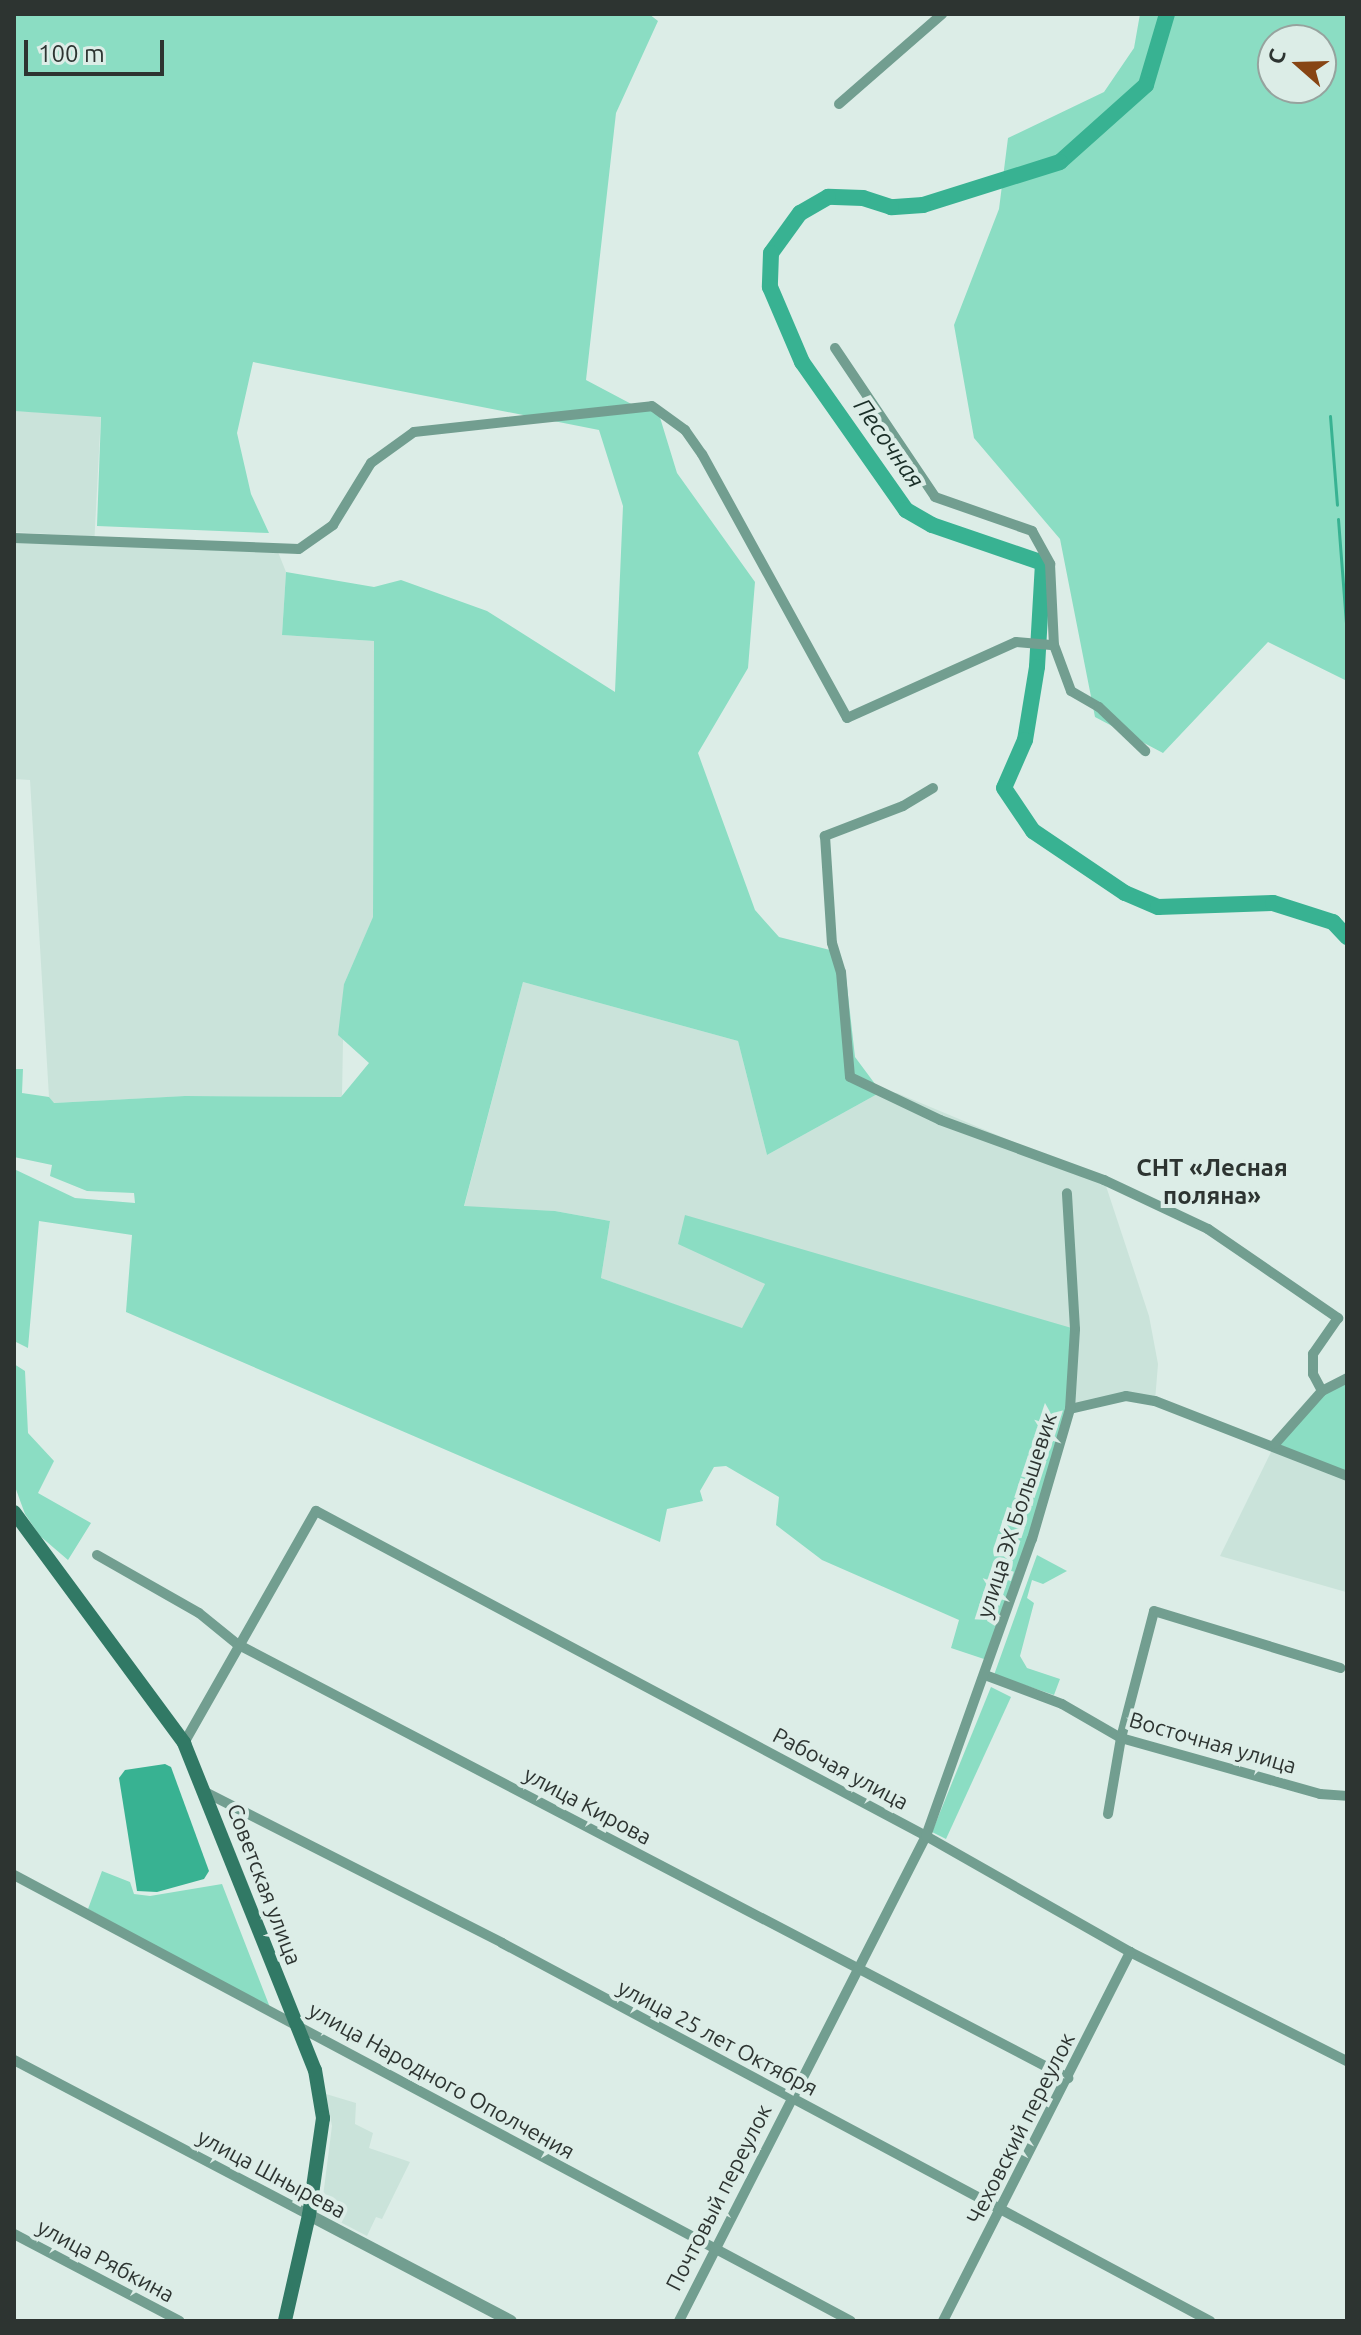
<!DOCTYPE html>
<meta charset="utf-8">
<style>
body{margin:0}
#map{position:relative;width:1361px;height:2335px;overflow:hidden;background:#dcede7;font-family:Ubuntu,sans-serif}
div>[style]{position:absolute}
.built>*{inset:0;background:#cae3da;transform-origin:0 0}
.green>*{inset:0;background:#8bddc3}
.water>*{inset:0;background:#38b292}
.stream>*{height:3px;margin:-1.5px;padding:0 1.5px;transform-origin:1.5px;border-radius:1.5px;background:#38b292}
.river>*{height:16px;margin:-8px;padding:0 8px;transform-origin:8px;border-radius:8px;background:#38b292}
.minor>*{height:10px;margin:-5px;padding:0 5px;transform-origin:5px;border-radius:5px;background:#729e90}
.tertiary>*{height:12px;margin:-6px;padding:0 6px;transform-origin:6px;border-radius:6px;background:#729e90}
.secondary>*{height:14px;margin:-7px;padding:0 7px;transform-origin:7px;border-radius:7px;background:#317965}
span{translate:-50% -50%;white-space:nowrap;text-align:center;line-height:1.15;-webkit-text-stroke:8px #dcede7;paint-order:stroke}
.street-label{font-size:22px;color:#2d3431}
.water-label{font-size:24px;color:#1a2f28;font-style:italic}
.neighbourhood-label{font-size:24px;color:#2d3431;font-weight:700}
.frame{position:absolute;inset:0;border:16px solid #2d3431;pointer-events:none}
.north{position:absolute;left:1257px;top:24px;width:80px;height:80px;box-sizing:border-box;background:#dcede7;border:2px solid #96a39e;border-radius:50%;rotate:290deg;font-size:22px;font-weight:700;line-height:32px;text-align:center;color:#2d3431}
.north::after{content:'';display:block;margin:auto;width:28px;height:36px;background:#874514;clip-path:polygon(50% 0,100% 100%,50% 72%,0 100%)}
.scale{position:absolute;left:24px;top:40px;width:140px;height:36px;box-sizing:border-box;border:4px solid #2d3431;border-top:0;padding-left:10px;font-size:24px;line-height:28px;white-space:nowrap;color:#2d3431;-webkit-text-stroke:6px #dcede7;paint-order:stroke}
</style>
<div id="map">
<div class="built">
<i style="left:14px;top:411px;width:87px;height:121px;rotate:3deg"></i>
<i style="clip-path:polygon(14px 543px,276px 547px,286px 572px,282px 635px,374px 641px,373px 918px,344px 984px,342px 1097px,186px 1096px,53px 1103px,49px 1097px,30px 780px,14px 779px)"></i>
<i style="clip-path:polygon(523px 982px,738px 1041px,767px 1155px,881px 1092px,897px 1093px,1104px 1180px,1149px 1316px,1158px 1364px,1155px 1401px,1126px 1396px,1070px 1409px,742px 1270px,765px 1284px,742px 1329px,601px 1278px,610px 1221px,555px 1211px,464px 1207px)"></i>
<i style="clip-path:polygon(1272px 1450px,1347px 1480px,1346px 1592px,1220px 1556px)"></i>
<i style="clip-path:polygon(326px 2094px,356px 2103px,355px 2124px,373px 2133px,369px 2148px,410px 2162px,382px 2219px,376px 2217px,367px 2236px,321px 2212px,332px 2126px)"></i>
</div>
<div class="green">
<i style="clip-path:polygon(16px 14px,649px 14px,658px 21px,616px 113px,586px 380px,637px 407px,658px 411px,677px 473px,755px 582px,748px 668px,698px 753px,755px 910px,779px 937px,830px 950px,846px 977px,855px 1057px,881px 1092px,767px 1155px,738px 1041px,523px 982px,464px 1206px,555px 1211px,610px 1221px,601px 1278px,742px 1328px,765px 1284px,678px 1244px,685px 1215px,1075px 1329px,1070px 1409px,990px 1661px,951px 1648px,959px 1620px,822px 1560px,776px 1525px,779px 1497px,726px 1466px,714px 1467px,700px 1491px,703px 1501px,667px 1509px,660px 1542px,126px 1312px,132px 1235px,39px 1221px,28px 1348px,14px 1341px,14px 1169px,75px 1198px,135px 1203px,134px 1193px,87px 1191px,50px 1176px,52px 1165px,14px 1157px,14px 1069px,23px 1069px,22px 1093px,49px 1097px,54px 1103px,185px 1096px,341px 1097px,369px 1063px,338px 1035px,344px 984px,373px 917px,374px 641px,282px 635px,286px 572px,374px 587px,401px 580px,487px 611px,615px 692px,623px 506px,599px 430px,253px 362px,237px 433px,251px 494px,269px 533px,97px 526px,101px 417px,14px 411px)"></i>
<i style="clip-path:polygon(evenodd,1140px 14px,1347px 14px,1347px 681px,1268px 642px,1163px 753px,1095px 717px,1060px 539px,974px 438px,954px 325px,999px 209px,1008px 138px,1104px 92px,1134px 48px,1140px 14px,1273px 40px,1321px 40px,1321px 88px,1273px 88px,1273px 40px)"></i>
<i style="clip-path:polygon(14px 1364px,25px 1371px,28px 1433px,54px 1461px,38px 1493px,91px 1523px,68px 1560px,40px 1536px,25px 1514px,14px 1484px)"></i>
<i style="clip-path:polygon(1347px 1378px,1347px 1476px,1272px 1447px,1322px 1391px)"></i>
<i style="clip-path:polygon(1037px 1555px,1067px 1571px,1043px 1584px,1032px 1580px,1027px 1598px,1034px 1603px,1020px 1656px,1027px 1668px,1060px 1679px,1054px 1695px,994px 1675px)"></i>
<i style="clip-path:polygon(991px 1687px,1011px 1697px,946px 1839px,932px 1832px)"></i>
<i style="clip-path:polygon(102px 1871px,130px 1882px,134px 1894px,150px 1896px,222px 1884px,271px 2010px,88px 1909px)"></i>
</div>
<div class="water">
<i style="clip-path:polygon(165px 1764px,171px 1767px,209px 1871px,204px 1879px,157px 1892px,137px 1891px,119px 1778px,125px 1770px)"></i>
</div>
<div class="stream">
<i style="left:1330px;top:416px;width:89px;rotate:85.5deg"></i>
<i style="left:1338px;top:519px;width:116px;rotate:85.6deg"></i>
</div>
<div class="river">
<i style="left:1167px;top:14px;width:74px;rotate:106.5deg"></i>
<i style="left:1146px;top:85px;width:115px;rotate:138.2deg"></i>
<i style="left:1060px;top:162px;width:144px;rotate:162.6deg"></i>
<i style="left:923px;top:205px;width:32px;rotate:176deg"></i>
<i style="left:891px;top:207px;width:29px;rotate:-162deg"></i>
<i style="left:863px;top:198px;width:35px;rotate:-178deg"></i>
<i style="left:828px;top:197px;width:32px;rotate:150deg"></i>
<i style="left:800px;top:213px;width:49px;rotate:125.9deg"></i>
<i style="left:771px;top:253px;width:34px;rotate:92deg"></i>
<i style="left:770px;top:287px;width:82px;rotate:66.9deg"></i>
<i style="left:802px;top:362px;width:181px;rotate:54.9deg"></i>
<i style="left:906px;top:510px;width:30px;rotate:30deg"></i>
<i style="left:932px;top:525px;width:117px;rotate:18.9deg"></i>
<i style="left:1043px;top:563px;width:104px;rotate:93.3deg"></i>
<i style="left:1037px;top:667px;width:74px;rotate:99.3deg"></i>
<i style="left:1025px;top:740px;width:52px;rotate:113.6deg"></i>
<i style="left:1004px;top:788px;width:52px;rotate:56deg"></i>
<i style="left:1033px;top:831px;width:111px;rotate:34deg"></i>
<i style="left:1125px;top:893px;width:36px;rotate:23deg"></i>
<i style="left:1158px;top:907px;width:115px;rotate:-2deg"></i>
<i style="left:1273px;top:903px;width:63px;rotate:17.6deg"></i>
<i style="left:1333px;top:922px;width:21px;rotate:47deg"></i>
</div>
<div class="minor">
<i style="left:839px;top:104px;width:137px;rotate:-41.1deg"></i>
<i style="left:835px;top:348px;width:179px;rotate:56.1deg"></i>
<i style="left:935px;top:497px;width:103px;rotate:19.3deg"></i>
<i style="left:1032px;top:531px;width:38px;rotate:61deg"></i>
<i style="left:1050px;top:564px;width:81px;rotate:87.2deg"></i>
<i style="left:1054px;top:645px;width:49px;rotate:69.7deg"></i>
<i style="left:1071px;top:691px;width:32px;rotate:30deg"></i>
<i style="left:1099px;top:707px;width:64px;rotate:43.7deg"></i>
<i style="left:14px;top:538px;width:285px;rotate:2.2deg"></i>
<i style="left:299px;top:549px;width:42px;rotate:-35.2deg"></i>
<i style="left:333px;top:525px;width:73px;rotate:-58.5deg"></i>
<i style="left:371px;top:463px;width:53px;rotate:-35.8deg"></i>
<i style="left:414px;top:432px;width:239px;rotate:-6.2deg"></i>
<i style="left:652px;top:406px;width:41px;rotate:36deg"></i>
<i style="left:685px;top:430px;width:29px;rotate:55deg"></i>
<i style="left:702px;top:454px;width:301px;rotate:61.2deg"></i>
<i style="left:847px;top:718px;width:185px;rotate:-24.2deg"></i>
<i style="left:1016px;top:642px;width:38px;rotate:5deg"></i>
<i style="left:933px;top:788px;width:35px;rotate:149deg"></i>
<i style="left:903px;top:806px;width:84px;rotate:159deg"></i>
<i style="left:825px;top:836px;width:107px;rotate:86.3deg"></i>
<i style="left:832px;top:943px;width:30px;rotate:73deg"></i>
<i style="left:841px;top:972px;width:105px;rotate:85.1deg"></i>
<i style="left:850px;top:1077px;width:100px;rotate:25.5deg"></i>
<i style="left:940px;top:1120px;width:175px;rotate:20.1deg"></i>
<i style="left:1104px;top:1180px;width:115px;rotate:25.2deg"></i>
<i style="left:1208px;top:1229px;width:158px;rotate:34.4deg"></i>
<i style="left:1338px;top:1318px;width:44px;rotate:124.8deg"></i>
<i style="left:1313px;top:1354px;width:20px;rotate:90deg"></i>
<i style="left:1313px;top:1374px;width:19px;rotate:62deg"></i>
<i style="left:1070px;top:1409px;width:57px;rotate:-13.1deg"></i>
<i style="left:1126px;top:1396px;width:29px;rotate:10deg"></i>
<i style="left:1155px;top:1401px;width:206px;rotate:21.3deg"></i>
<i style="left:1275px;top:1444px;width:71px;rotate:-48.4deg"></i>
<i style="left:1322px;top:1391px;width:28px;rotate:-27deg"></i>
<i style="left:97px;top:1555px;width:117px;rotate:29.6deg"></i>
<i style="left:199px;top:1613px;width:49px;rotate:39.2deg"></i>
<i style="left:237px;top:1644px;width:938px;rotate:27.58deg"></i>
<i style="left:985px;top:1675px;width:82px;rotate:20.6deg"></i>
<i style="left:1062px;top:1704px;width:68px;rotate:30deg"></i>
<i style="left:1121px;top:1738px;width:207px;rotate:15.7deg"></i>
<i style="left:1320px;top:1794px;width:27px;rotate:4deg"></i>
<i style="left:184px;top:1743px;width:267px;rotate:-60.4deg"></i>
<i style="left:316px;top:1511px;width:691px;rotate:28.05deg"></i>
<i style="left:926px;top:1836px;width:235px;rotate:29.6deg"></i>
<i style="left:1130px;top:1952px;width:243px;rotate:26.7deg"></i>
<i style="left:205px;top:1792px;width:333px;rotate:26.9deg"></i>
<i style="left:502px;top:1943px;width:803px;rotate:28.1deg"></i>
<i style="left:1108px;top:1814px;width:77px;rotate:-80.3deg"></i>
<i style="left:1121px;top:1738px;width:131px;rotate:-75.4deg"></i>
<i style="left:1154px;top:1611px;width:195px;rotate:17deg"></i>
<i style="left:14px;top:1875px;width:948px;rotate:28.05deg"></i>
<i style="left:14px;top:2060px;width:333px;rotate:27.7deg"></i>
<i style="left:14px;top:2234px;width:187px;rotate:27.7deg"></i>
<i style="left:679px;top:2321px;width:544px;rotate:-63.01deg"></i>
<i style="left:926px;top:1836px;width:315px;rotate:-70.4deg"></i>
<i style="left:1032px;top:1539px;width:135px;rotate:-73.7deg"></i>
<i style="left:1070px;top:1409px;width:80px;rotate:-86.4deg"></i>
<i style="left:1075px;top:1329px;width:136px;rotate:-93.4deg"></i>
<i style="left:943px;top:2321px;width:414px;rotate:-63.1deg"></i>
</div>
<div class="tertiary">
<i style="left:309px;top:2215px;width:228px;rotate:27.7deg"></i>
</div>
<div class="secondary">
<i style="left:14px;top:1512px;width:287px;rotate:53.6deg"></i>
<i style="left:184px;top:1743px;width:352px;rotate:68.2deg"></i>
<i style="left:315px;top:2070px;width:49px;rotate:80.5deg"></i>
<i style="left:323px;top:2118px;width:98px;rotate:98.2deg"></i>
<i style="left:309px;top:2215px;width:109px;rotate:102.8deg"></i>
</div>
<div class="street-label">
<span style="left:1016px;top:1515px;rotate:-72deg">улица ЭХ Большевик</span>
<span style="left:1213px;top:1742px;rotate:16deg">Восточная улица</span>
<span style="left:841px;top:1768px;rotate:28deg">Рабочая улица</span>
<span style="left:588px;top:1805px;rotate:28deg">улица Кирова</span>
<span style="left:265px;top:1884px;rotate:69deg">Советская улица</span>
<span style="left:718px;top:2037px;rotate:28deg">улица 25 лет Октября</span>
<span style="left:442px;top:2080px;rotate:29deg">улица Народного Ополчения</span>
<span style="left:1020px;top:2128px;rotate:-63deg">Чеховский переулок</span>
<span style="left:272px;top:2173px;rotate:28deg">улица Шнырева</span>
<span style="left:718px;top:2197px;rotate:-63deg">Почтовый переулок</span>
<span style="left:106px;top:2260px;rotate:28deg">улица Рябкина</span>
</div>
<div class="water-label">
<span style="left:889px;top:443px;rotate:55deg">Песочная</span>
</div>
<div class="neighbourhood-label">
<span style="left:1212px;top:1182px">СНТ «Лесная<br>поляна»</span>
</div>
<div class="frame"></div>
<div class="north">С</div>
<div class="scale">100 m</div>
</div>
